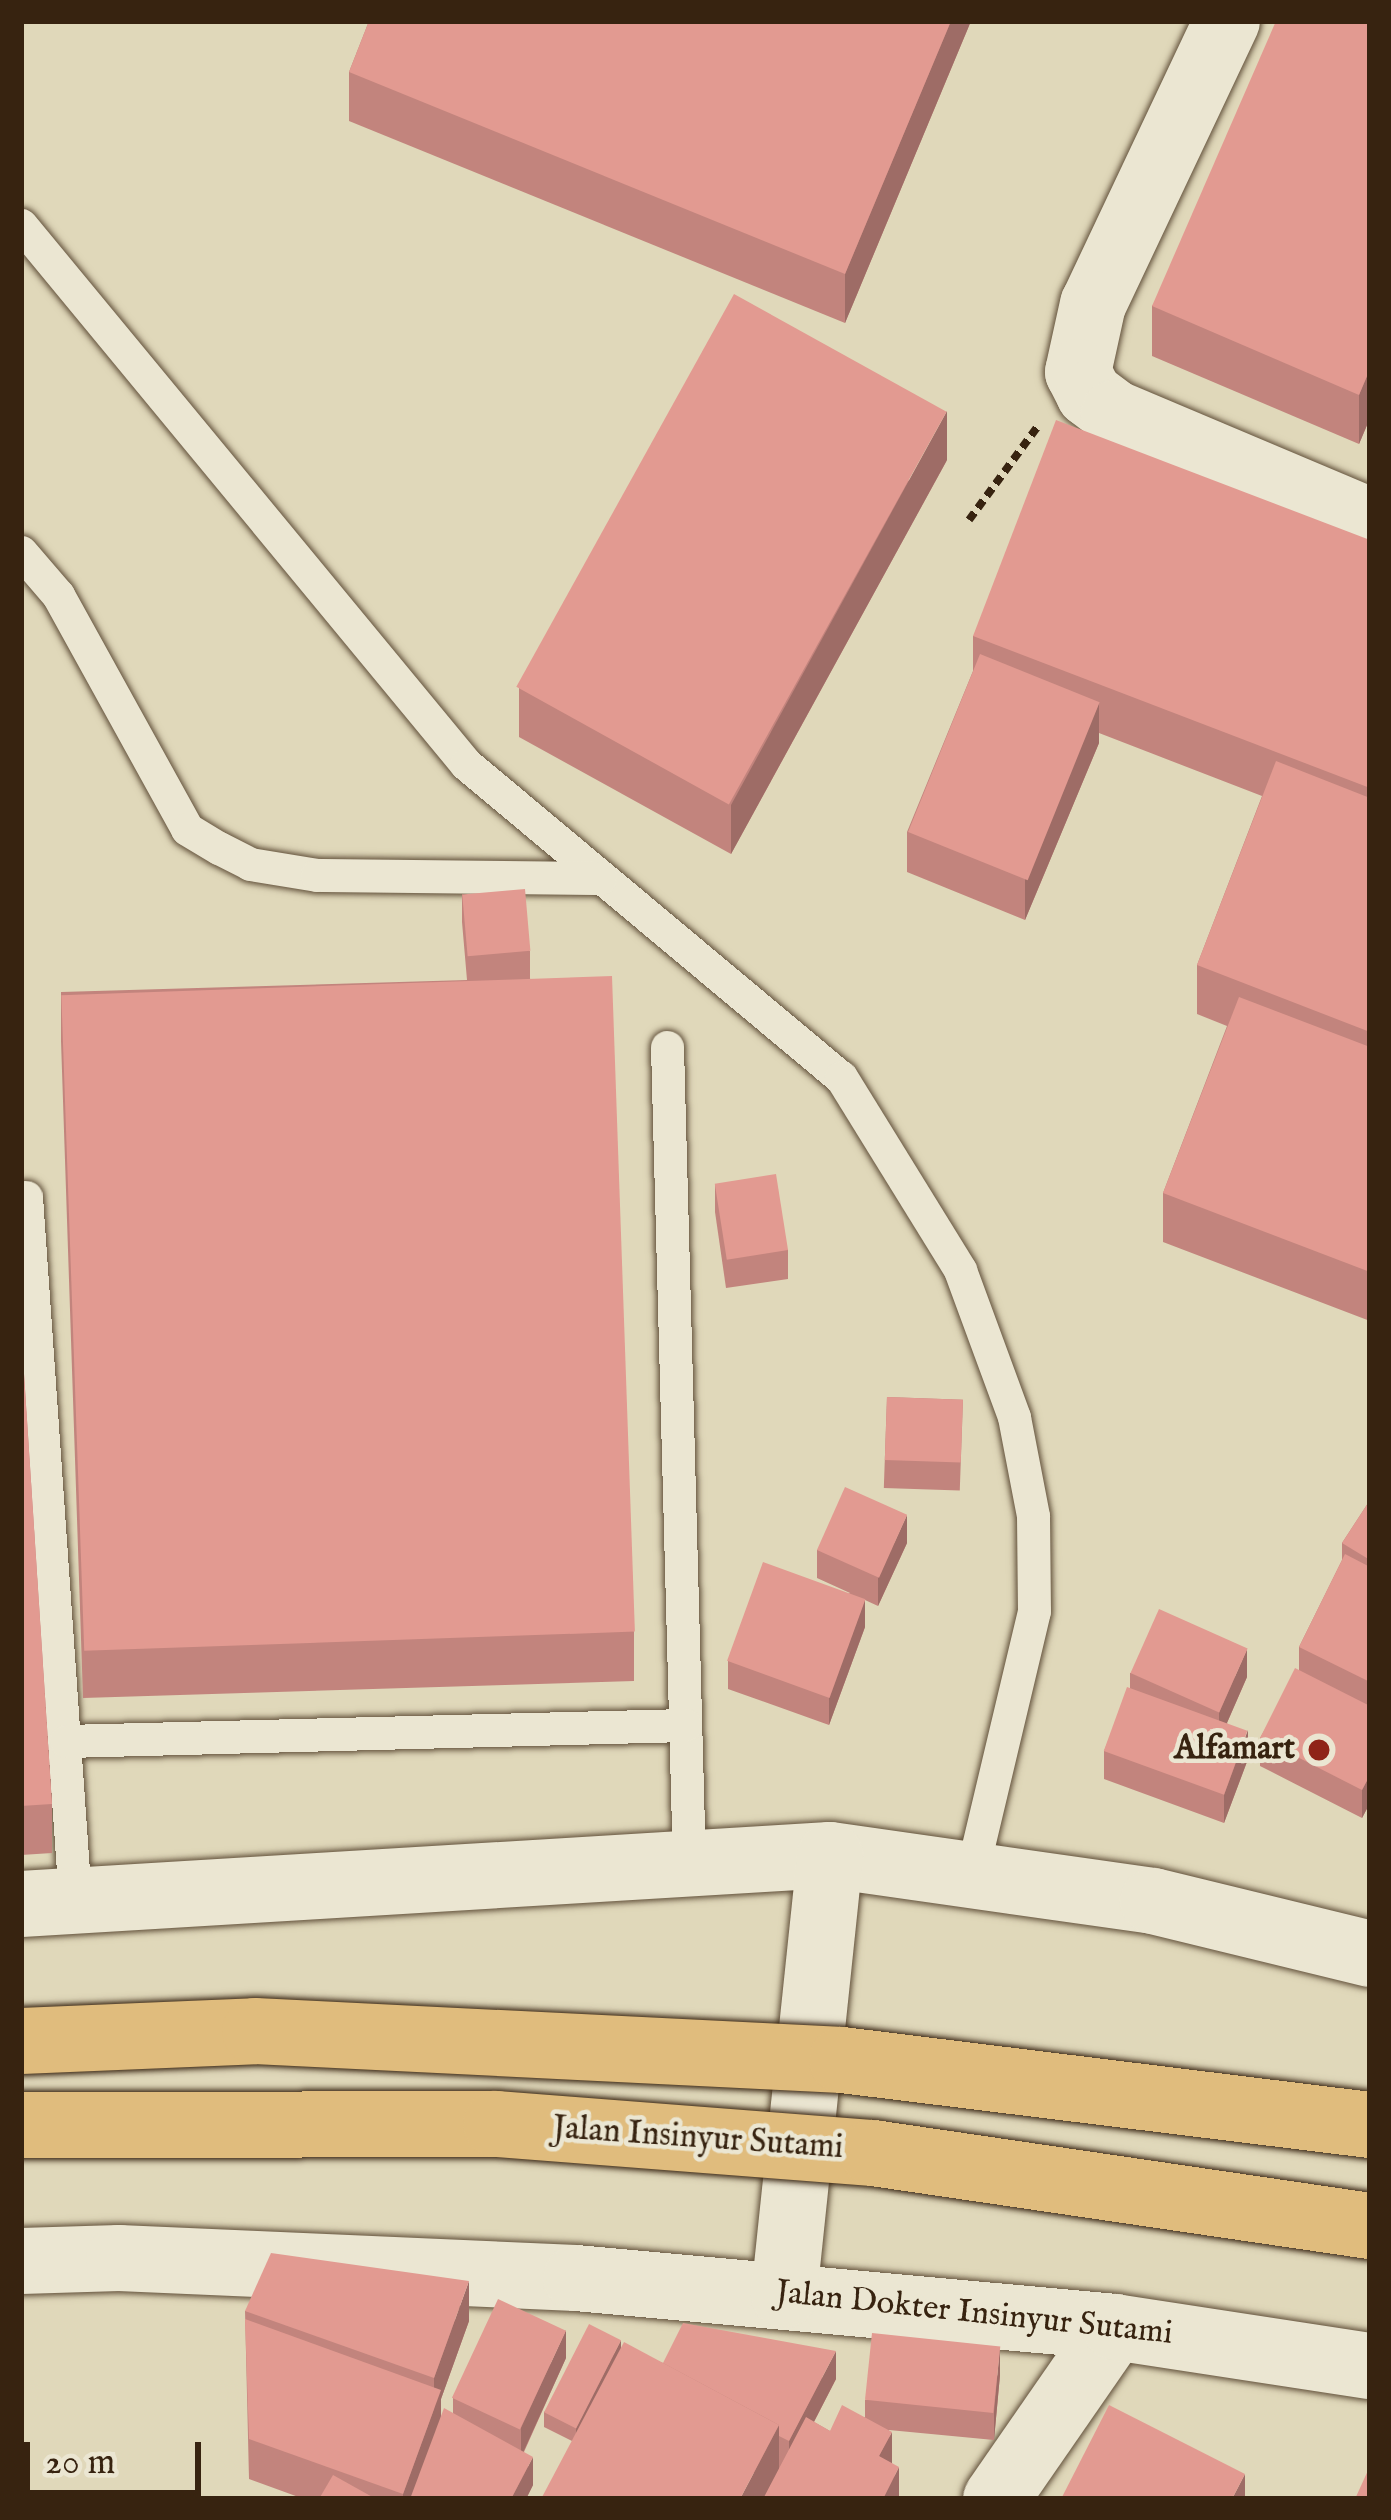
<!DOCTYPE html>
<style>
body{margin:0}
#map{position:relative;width:1391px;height:2520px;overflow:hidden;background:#e0d8ba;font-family:"IM FELL English",serif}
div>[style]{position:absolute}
.path>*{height:8px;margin-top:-4px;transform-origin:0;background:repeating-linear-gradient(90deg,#372310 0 9px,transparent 0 15px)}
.roads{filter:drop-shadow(0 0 3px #61503a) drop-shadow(0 0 3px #61503a)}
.service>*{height:33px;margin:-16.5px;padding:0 16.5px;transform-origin:16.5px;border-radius:16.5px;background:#ebe6d2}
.minor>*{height:66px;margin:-33px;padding:0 33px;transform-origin:33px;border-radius:33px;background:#ebe6d2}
.tertiary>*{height:66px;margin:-33px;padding:0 33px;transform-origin:33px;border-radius:33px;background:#ebe6d2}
.bridges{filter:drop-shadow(0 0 3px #372310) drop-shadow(0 0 3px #372310)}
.motorway-bridge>*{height:66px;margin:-33px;padding:0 33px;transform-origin:33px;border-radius:33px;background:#e0bc7d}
.wall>*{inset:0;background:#c2847d;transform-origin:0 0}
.shaded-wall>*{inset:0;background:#9e6c66}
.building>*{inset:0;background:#e29a91;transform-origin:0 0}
.dots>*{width:33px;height:33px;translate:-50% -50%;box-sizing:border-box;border:6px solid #ebe6d2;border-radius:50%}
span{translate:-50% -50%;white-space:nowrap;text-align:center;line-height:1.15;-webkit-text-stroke:9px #ebe6d2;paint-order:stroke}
.poi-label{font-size:33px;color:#372310;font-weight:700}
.right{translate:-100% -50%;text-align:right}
.street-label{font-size:33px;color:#372310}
.frame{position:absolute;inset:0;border:24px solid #372310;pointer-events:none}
.scale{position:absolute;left:24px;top:2442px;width:177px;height:54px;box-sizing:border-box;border:6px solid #372310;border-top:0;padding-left:15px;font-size:36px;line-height:42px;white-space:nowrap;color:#372310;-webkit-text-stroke:9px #ebe6d2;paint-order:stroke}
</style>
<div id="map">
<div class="path">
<i style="left:969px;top:520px;width:117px;rotate:-53.7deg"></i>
</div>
<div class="roads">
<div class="service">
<i style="left:21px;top:225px;width:699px;rotate:50.46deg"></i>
<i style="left:466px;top:764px;width:488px;rotate:39.9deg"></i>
<i style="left:841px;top:1077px;width:227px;rotate:58.3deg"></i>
<i style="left:960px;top:1270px;width:157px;rotate:69.8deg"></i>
<i style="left:1014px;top:1417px;width:101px;rotate:79.1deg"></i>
<i style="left:1033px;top:1516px;width:95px;rotate:89.4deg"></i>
<i style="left:1034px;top:1611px;width:267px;rotate:103.4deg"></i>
<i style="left:21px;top:552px;width:57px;rotate:49.3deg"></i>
<i style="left:58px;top:595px;width:267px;rotate:61.1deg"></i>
<i style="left:187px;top:829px;width:37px;rotate:31deg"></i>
<i style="left:219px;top:848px;width:35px;rotate:27deg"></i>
<i style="left:250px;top:864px;width:68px;rotate:9.3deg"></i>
<i style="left:317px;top:875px;width:283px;rotate:0.6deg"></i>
<i style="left:667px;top:1047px;width:817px;rotate:88.46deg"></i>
<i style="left:26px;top:1197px;width:705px;rotate:86.01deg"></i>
<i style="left:66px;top:1741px;width:619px;rotate:-1.48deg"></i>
</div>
<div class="minor">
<i style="left:1227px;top:21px;width:313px;rotate:115.3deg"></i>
<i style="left:1093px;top:304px;width:70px;rotate:102.4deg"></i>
<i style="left:1078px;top:372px;width:25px;rotate:63deg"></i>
<i style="left:1089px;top:394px;width:31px;rotate:37deg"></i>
<i style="left:1114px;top:413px;width:278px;rotate:22.9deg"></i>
<i style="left:996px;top:2499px;width:209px;rotate:-55.3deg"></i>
</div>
<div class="tertiary">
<i style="left:21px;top:1904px;width:810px;rotate:-3.47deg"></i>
<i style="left:830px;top:1855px;width:326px;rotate:8.1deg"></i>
<i style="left:1153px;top:1901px;width:223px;rotate:13.7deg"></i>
<i style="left:21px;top:2261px;width:98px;rotate:-1.8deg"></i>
<i style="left:119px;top:2258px;width:457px;rotate:2.5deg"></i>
<i style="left:576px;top:2278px;width:541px;rotate:5.19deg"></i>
<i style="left:1115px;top:2327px;width:258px;rotate:8.7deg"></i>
<i style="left:784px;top:2295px;width:442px;rotate:-84deg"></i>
</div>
</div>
<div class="bridges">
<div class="motorway-bridge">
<i style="left:21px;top:2041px;width:234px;rotate:-2.4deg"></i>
<i style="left:255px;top:2031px;width:588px;rotate:2.83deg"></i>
<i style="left:842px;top:2060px;width:532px;rotate:7.02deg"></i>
<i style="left:21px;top:2125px;width:475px;rotate:-0.1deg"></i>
<i style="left:496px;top:2124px;width:378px;rotate:4.4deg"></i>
<i style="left:873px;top:2153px;width:502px;rotate:8.36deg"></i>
</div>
</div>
<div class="wall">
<i style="clip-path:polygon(369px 21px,971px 21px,845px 323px,349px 121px,349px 72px)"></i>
<i style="clip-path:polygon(1370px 21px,1370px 418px,1359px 444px,1152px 356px,1152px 306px)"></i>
<i style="clip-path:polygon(947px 460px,731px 854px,519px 737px,519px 688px)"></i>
<i style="clip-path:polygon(1370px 540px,1370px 1321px,1163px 1242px,1163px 1193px,1227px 1026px,1197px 1014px,1197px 965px,1262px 796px,1099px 733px,1099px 743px,1025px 920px,907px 872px,907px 832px,973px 671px,973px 636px)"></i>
<i style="clip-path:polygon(462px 894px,530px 951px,530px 978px,634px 1632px,634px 1681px,83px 1698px,61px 1041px,61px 992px,467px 980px,462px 922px)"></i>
<i style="clip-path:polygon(715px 1184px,788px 1250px,788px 1279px,726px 1288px,715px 1212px)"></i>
<i style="clip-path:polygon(21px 1328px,52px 1804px,52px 1853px,21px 1855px)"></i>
<i style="left:887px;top:1397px;width:76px;height:91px;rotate:2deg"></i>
<i style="clip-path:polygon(1370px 1500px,1370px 1803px,1362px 1818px,1260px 1766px,1260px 1738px,1299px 1670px,1299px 1647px,1342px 1560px,1342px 1543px)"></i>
<i style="clip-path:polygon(907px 1543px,878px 1606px,865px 1600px,865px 1627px,829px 1725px,728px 1689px,728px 1661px,850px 1593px,817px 1578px,817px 1550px)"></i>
<i style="clip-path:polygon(1130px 1673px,1247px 1677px,1227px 1723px,1248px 1759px,1224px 1823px,1104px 1779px,1104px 1751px,1130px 1688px)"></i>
<i style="clip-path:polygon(245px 2311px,469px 2321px,441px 2399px,441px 2418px,453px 2413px,453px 2398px,566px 2358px,524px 2452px,533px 2485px,526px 2499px,304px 2499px,249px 2479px)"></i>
<i style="clip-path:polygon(621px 2348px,663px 2363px,836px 2379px,814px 2422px,830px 2431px,865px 2417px,865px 2400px,1000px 2375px,994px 2440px,889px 2430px,892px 2463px,899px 2499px,572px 2441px,544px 2427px,544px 2412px)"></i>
</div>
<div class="shaded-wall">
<i style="clip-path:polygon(951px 21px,971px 21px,845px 323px,845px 274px)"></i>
<i style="clip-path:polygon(1370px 369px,1370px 418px,1359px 444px,1359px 395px)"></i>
<i style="clip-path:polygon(947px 411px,947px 460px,731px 854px,731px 805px)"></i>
<i style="clip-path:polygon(1099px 703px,1099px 743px,1025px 920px,1025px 880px)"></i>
<i style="clip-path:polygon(907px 1515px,907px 1543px,878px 1606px,878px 1578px)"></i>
<i style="clip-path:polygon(865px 1599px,865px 1627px,829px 1725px,829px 1697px)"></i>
<i style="clip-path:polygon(1247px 1649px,1247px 1677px,1219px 1741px,1219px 1713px)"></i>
<i style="clip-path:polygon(1248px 1730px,1248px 1759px,1224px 1823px,1224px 1795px)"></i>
<i style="clip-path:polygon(1370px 1775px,1370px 1803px,1362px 1818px,1362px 1790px)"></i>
<i style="clip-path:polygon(469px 2281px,469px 2321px,441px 2399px,441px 2430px,416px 2499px,403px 2499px,403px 2494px,434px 2409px,434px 2378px)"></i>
<i style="clip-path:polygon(566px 2330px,566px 2358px,521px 2457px,521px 2428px)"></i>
<i style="clip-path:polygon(621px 2340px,621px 2355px,576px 2443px,576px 2428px)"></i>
<i style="clip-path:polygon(1000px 2346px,1000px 2375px,994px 2440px,994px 2412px)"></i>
<i style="clip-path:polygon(836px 2351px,836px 2379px,789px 2470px,789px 2441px)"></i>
<i style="clip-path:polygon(779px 2425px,779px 2474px,766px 2499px,740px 2499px)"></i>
<i style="clip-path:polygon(892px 2432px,892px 2472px,879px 2456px)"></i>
<i style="clip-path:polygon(533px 2457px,533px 2485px,526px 2499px,511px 2499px)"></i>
<i style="clip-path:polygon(899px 2467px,899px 2499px,883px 2499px)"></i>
<i style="clip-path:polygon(1245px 2474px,1245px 2499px,1232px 2499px)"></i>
</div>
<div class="building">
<i style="clip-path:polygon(369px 21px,951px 21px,845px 274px,349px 72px)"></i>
<i style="clip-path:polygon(1276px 21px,1370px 21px,1370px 369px,1359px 395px,1152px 306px)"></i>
<i style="left:734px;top:294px;width:243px;height:449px;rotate:29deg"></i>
<i style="clip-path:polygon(1056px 420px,1370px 540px,1370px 788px,973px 636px)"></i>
<i style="left:980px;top:654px;width:129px;height:192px;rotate:22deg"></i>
<i style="clip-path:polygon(1276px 761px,1370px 798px,1370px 1032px,1197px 965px)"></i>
<i style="left:525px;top:889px;width:62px;height:63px;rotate:85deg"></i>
<i style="left:612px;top:976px;width:656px;height:551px;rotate:88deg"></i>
<i style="clip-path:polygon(1239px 997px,1370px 1047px,1370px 1272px,1163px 1193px)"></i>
<i style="left:776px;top:1174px;width:77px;height:62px;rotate:81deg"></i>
<i style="clip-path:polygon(21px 1328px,52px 1804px,21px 1806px)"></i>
<i style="left:887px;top:1397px;width:76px;height:63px;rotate:2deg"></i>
<i style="left:845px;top:1487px;width:68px;height:69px;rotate:24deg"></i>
<i style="clip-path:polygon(1370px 1500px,1370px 1560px,1342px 1543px)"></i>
<i style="clip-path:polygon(1345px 1554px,1370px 1567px,1370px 1682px,1299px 1647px)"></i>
<i style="left:763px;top:1562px;width:109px;height:105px;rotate:20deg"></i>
<i style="left:1159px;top:1609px;width:97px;height:70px;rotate:24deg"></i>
<i style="clip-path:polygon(1295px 1668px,1370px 1706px,1370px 1775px,1362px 1790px,1260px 1738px)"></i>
<i style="left:1127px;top:1687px;width:128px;height:68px;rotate:20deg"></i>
<i style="clip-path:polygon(271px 2253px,469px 2281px,434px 2378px,245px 2311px)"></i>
<i style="left:498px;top:2299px;width:75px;height:109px;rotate:25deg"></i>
<i style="clip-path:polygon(245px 2319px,441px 2390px,403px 2494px,249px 2439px)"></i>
<i style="clip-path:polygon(683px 2323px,836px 2351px,789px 2441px,779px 2436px,779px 2425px,663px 2363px)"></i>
<i style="left:589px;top:2324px;width:36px;height:99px;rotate:27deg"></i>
<i style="left:872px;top:2333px;width:129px;height:67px;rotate:6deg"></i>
<i style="clip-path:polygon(624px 2342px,779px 2425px,740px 2499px,541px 2499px)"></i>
<i style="clip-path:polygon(842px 2405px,892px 2432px,879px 2456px,899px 2467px,883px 2499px,763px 2499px,806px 2417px,830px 2431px)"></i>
<i style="clip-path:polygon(1109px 2405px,1245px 2474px,1232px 2499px,1061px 2499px)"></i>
<i style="clip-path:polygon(444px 2408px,533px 2457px,511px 2499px,410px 2499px)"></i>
<i style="clip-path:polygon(1370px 2466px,1370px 2499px,1355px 2499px)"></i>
<i style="clip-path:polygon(333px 2475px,376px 2499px,319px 2499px)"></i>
</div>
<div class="dots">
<i style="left:1319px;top:1750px;background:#8f2418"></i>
</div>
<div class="poi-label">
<span class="right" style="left:1295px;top:1750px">Alfamart</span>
</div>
<div class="street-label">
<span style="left:698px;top:2139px;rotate:4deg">Jalan Insinyur Sutami</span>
<span style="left:974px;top:2314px;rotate:6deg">Jalan Dokter Insinyur Sutami</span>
</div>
<div class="frame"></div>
<div class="scale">20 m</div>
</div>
